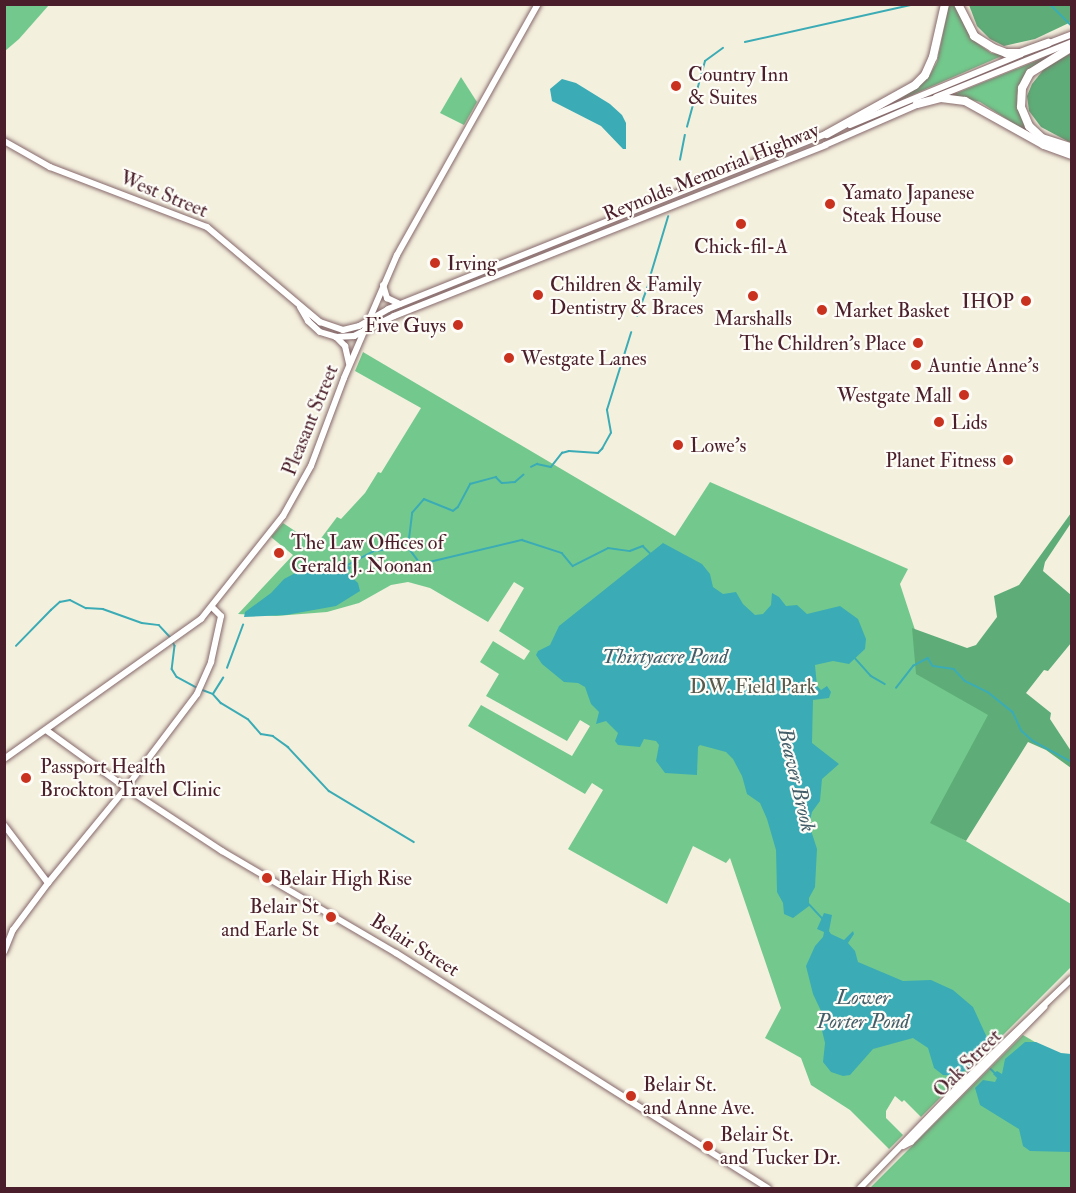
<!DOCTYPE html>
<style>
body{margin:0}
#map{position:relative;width:1076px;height:1193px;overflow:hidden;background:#f4f0de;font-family:"IM FELL Double Pica",serif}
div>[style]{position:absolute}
.green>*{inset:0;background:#73c98d}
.forest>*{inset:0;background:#5ead78}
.water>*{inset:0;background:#3bacb5}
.stream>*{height:1.5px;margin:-0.75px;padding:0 0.75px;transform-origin:0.75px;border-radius:0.75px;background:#3bacb5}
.roads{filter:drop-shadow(0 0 2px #86686a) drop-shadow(0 0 2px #86686a)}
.secondary>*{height:6px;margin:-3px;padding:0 3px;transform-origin:3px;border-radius:3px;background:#fff}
.highway>*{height:8px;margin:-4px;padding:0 4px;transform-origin:4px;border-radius:4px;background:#fff}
.dots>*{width:16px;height:16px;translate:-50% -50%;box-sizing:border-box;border:3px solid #fdfcf7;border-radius:50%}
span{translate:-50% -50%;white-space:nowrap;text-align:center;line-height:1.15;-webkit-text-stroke:4.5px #fdfcf7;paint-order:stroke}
.poi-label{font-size:20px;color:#4a1f2b}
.left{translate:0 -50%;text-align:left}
.right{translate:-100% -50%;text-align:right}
.street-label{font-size:20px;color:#4a1f2b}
.park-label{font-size:20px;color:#585a4d}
.water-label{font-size:21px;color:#435e69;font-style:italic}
.frame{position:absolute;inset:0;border:6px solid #4a1f2b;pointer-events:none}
</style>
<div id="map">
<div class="green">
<i style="clip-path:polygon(5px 4px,49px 5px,19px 39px,5px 51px)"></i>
<i style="clip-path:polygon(949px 5px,956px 5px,965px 27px,977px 43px,991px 53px,1004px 55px,898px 101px,926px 80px,931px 73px,937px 62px)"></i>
<i style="clip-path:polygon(1051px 55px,1031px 69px,1023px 80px,1017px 96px,1024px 124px,1041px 141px,980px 102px,952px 95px)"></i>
<i style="clip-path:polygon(461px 77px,477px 102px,464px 125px,440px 113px)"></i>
<i style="clip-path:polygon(363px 352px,675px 536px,710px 482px,908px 569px,900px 584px,917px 636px,992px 714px,934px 822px,1071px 904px,1071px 967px,921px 1117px,904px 1100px,902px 1102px,895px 1096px,886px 1111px,886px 1118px,903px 1135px,889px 1149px,850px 1110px,811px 1085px,801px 1058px,765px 1038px,781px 1008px,730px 858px,726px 863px,693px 846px,667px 904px,568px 849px,603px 790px,592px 783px,585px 794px,468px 726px,481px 705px,572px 756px,590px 726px,580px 720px,567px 741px,486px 696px,499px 674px,480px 662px,493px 641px,524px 660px,530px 651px,499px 631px,524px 588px,514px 582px,488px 622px,430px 588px,408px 582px,391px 585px,359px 603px,327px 612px,276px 616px,238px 614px,293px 555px,271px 537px,283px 523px,316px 545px,337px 517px,341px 519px,365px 493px,378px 472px,381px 473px,421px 408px,355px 371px)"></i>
<i style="clip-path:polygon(1023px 1035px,1071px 1063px,1071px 1188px,870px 1188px)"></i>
</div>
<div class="forest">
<i style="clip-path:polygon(969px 5px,1071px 5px,1071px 22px,1035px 39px,1004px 46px,990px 39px,977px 26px)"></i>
<i style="clip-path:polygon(1071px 53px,1071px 143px,1041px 127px,1029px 111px,1027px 96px,1032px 84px,1044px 69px)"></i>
<i style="clip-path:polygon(1071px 513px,1071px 523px,1045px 562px,1043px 571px,1071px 595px,1071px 643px,1048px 671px,1044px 670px,1026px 693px,1051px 713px,1050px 719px,1071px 751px,1071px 768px,1046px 750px,1028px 742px,966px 841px,930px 823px,988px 715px,916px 674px,912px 628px,967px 648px,976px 645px,997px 617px,994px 596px,1019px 585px)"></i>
</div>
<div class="water">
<i style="clip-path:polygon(562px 79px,576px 83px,610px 104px,622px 115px,626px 123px,626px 149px,623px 149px,601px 126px,552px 101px,550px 89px)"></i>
<i style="clip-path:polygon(663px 543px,702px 564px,710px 574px,713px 587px,723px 594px,736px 592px,743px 604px,755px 615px,763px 614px,771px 605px,772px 593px,779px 597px,786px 606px,797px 605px,807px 614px,840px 606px,858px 619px,866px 639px,865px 649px,849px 664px,833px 661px,815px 665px,817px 686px,821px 690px,827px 686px,831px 692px,829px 698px,813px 700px,812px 743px,839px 764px,822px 779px,820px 801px,812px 812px,809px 824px,817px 849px,815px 887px,809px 898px,809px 906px,793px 918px,784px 914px,783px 903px,777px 892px,776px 850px,767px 819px,760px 803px,747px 794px,742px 776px,733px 759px,726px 752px,700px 745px,698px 747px,697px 775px,665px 773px,656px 761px,659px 745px,656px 741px,644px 739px,640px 747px,618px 745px,615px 741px,618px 733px,606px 721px,596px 724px,599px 712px,591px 704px,585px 687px,578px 683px,564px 682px,542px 664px,536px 655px,538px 651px,550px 645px,559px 626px)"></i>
<i style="clip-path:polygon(313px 561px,330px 569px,346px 565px,351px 567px,348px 574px,358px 583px,360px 591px,336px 606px,286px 615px,244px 617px,245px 612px,271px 593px,284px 579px,297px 572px,308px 562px)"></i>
<i style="clip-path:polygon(824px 913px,832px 915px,829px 931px,831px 934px,844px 940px,853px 931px,854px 934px,848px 943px,855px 951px,858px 962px,903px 981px,931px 980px,953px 990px,973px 1007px,989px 1042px,977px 1062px,957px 1076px,943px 1075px,934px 1068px,928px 1048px,913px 1038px,873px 1049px,850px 1075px,843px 1076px,831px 1072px,823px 1062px,825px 1043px,821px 1026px,821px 1011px,813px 994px,806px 966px,815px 946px,823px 937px,824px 932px,817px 929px)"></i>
<i style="clip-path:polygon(1025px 1042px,1036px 1042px,1061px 1053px,1071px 1054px,1071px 1152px,1030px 1151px,1023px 1146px,1019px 1129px,980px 1105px,975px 1088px,983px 1080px,995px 1082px,997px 1078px,993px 1074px,997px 1071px,1002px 1074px,1005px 1059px)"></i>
</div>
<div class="stream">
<i style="left:1050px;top:4px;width:30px;rotate:45deg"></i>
<i style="left:745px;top:42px;width:174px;rotate:-12.6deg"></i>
<i style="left:687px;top:127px;width:68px;rotate:-74.7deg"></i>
<i style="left:705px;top:61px;width:22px;rotate:-36deg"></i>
<i style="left:680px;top:160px;width:25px;rotate:-79deg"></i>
<i style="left:650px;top:277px;width:63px;rotate:-73.3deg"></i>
<i style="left:637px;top:316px;width:33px;rotate:-70deg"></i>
<i style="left:531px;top:467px;width:7px;rotate:-27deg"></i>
<i style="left:537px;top:464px;width:14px;rotate:12deg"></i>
<i style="left:551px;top:467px;width:18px;rotate:-52deg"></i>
<i style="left:562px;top:453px;width:7px;rotate:-16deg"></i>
<i style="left:569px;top:451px;width:29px;rotate:4deg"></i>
<i style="left:598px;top:453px;width:6px;rotate:-45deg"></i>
<i style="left:602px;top:449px;width:18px;rotate:-61deg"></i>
<i style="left:611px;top:433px;width:23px;rotate:-100deg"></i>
<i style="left:607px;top:410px;width:81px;rotate:-72.7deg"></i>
<i style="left:408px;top:547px;width:34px;rotate:-83deg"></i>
<i style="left:412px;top:513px;width:18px;rotate:-49deg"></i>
<i style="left:424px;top:499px;width:31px;rotate:22deg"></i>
<i style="left:453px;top:511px;width:6px;rotate:-39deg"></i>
<i style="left:458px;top:507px;width:26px;rotate:-62deg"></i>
<i style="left:470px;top:484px;width:27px;rotate:-15deg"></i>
<i style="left:496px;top:477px;width:8px;rotate:45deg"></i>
<i style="left:502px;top:483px;width:13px;rotate:-4deg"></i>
<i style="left:515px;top:482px;width:11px;rotate:-41deg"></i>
<i style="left:346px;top:566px;width:32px;rotate:-28deg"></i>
<i style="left:374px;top:551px;width:34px;rotate:-7deg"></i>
<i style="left:408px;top:547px;width:21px;rotate:53deg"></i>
<i style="left:421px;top:564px;width:104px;rotate:-13.4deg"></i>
<i style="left:522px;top:540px;width:42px;rotate:18deg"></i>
<i style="left:562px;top:553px;width:17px;rotate:50deg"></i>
<i style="left:573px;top:566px;width:39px;rotate:-27deg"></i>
<i style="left:608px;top:548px;width:22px;rotate:8deg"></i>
<i style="left:630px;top:551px;width:14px;rotate:-21deg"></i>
<i style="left:643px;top:546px;width:10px;rotate:45deg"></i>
<i style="left:173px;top:642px;width:4px;rotate:63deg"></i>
<i style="left:175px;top:646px;width:23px;rotate:97deg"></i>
<i style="left:172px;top:669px;width:9px;rotate:58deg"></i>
<i style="left:177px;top:677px;width:21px;rotate:28deg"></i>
<i style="left:16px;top:646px;width:50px;rotate:-45.8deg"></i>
<i style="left:51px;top:610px;width:12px;rotate:-42deg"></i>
<i style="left:60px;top:602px;width:10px;rotate:-11deg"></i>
<i style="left:70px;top:600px;width:18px;rotate:27deg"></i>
<i style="left:86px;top:608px;width:17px;rotate:3deg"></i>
<i style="left:103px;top:609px;width:41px;rotate:19.7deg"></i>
<i style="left:142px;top:623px;width:17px;rotate:7deg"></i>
<i style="left:159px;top:625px;width:18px;rotate:47deg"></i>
<i style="left:4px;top:658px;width:1px"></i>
<i style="left:855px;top:658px;width:24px;rotate:48deg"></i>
<i style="left:871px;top:676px;width:16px;rotate:30deg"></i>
<i style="left:227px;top:668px;width:46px;rotate:-69.6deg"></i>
<i style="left:896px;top:688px;width:28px;rotate:-52deg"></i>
<i style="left:913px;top:666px;width:17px;rotate:-28deg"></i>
<i style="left:928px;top:658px;width:9px;rotate:58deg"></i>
<i style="left:933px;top:666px;width:21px;rotate:8deg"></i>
<i style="left:954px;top:669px;width:16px;rotate:47deg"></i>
<i style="left:965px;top:681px;width:25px;rotate:26deg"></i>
<i style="left:988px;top:692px;width:32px;rotate:39deg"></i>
<i style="left:1013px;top:712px;width:21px;rotate:65deg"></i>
<i style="left:1022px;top:731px;width:15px;rotate:42deg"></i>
<i style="left:1033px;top:741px;width:44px;rotate:28.3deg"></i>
<i style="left:200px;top:689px;width:14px;rotate:21deg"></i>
<i style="left:213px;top:694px;width:19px;rotate:-58deg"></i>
<i style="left:213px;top:694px;width:12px;rotate:48deg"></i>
<i style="left:221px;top:703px;width:31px;rotate:31deg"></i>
<i style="left:248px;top:719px;width:20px;rotate:49deg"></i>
<i style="left:261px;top:734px;width:12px;rotate:9deg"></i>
<i style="left:273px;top:736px;width:19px;rotate:36deg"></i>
<i style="left:288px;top:747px;width:60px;rotate:47deg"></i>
<i style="left:329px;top:791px;width:99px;rotate:31deg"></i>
<i style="left:809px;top:904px;width:19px;rotate:47deg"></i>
<i style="left:991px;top:1069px;width:6px;rotate:45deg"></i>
</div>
<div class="roads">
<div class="secondary">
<i style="left:1044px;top:45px;width:30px;rotate:-21deg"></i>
<i style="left:936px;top:97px;width:147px;rotate:-22deg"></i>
<i style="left:850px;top:125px;width:185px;rotate:-22.5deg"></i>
<i style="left:4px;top:141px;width:53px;rotate:29.5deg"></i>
<i style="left:50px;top:167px;width:168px;rotate:20.9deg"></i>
<i style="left:207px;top:227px;width:148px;rotate:40.1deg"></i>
<i style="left:320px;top:322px;width:24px;rotate:19deg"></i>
<i style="left:343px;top:330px;width:16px;rotate:-14deg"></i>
<i style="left:359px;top:326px;width:34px;rotate:-30deg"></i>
<i style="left:388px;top:309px;width:475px;rotate:-21.8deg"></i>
<i style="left:383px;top:285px;width:14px;rotate:73deg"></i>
<i style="left:387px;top:298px;width:14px;rotate:25deg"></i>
<i style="left:300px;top:307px;width:16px;rotate:60deg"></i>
<i style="left:308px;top:321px;width:16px;rotate:43deg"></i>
<i style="left:320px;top:332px;width:17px;rotate:17deg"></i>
<i style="left:336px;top:337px;width:18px;rotate:-3deg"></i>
<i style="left:354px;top:336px;width:45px;rotate:-26.6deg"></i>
<i style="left:394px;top:316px;width:464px;rotate:-21.6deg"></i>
<i style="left:825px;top:145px;width:105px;rotate:-23.6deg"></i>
<i style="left:336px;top:337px;width:13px;rotate:45deg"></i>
<i style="left:345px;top:346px;width:18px;rotate:77deg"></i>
<i style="left:46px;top:730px;width:99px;rotate:35.9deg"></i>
<i style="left:126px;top:788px;width:115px;rotate:33.3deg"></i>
<i style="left:222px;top:851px;width:202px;rotate:30.4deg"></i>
<i style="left:396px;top:953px;width:440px;rotate:32.3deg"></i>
<i style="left:4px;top:759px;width:242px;rotate:-35.4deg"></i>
<i style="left:201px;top:619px;width:132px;rotate:-51.5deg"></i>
<i style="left:283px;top:516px;width:57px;rotate:-60.8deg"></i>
<i style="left:311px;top:466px;width:94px;rotate:-69.4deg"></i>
<i style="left:344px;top:378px;width:134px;rotate:-66.7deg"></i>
<i style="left:397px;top:255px;width:288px;rotate:-60.7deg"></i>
<i style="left:4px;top:825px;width:73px;rotate:52.8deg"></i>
<i style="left:4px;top:952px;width:24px;rotate:-68deg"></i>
<i style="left:13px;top:930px;width:59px;rotate:-53.3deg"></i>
<i style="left:48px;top:883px;width:123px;rotate:-50.6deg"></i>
<i style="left:126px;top:788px;width:118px;rotate:-52.9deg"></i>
<i style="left:197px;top:694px;width:35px;rotate:-66deg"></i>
<i style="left:211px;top:662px;width:47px;rotate:-77.7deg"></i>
<i style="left:221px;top:616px;width:13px;rotate:-135deg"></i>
<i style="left:903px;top:1146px;width:9px;rotate:-27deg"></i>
<i style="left:911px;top:1142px;width:190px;rotate:-45.4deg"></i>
<i style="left:860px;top:1188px;width:136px;rotate:-45.9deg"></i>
<i style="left:955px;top:1090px;width:162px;rotate:-43.7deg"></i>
</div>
<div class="highway">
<i style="left:958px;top:4px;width:36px;rotate:63deg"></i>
<i style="left:974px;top:36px;width:22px;rotate:32deg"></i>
<i style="left:993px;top:48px;width:14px;rotate:21deg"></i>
<i style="left:1006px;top:53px;width:14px"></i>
<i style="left:1020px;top:53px;width:30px;rotate:-20deg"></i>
<i style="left:1072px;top:47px;width:49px;rotate:148.2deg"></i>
<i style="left:1030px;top:73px;width:17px;rotate:118deg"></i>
<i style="left:1022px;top:88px;width:19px;rotate:93deg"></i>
<i style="left:1021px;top:107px;width:21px;rotate:67deg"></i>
<i style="left:1029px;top:126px;width:18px;rotate:43deg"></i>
<i style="left:1042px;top:138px;width:32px;rotate:18deg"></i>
<i style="left:917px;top:104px;width:25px;rotate:-14deg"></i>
<i style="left:941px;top:98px;width:24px;rotate:7deg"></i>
<i style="left:965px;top:101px;width:90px;rotate:29.1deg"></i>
<i style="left:1044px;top:145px;width:30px;rotate:20deg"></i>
<i style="left:827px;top:134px;width:101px;rotate:-29.1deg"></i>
<i style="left:915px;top:85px;width:14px;rotate:-45deg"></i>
<i style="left:925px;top:75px;width:20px;rotate:-66deg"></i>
<i style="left:933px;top:57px;width:54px;rotate:-77.2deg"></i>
</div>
</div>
<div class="dots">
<i style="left:676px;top:86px;background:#c8321e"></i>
<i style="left:830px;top:204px;background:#c8321e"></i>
<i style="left:741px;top:224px;background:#c8321e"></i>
<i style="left:435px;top:263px;background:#c8321e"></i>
<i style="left:538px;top:295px;background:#c8321e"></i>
<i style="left:753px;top:296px;background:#c8321e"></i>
<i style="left:1026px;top:301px;background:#c8321e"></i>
<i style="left:822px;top:310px;background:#c8321e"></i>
<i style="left:458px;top:325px;background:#c8321e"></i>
<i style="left:918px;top:343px;background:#c8321e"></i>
<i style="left:509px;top:358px;background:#c8321e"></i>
<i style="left:916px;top:365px;background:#c8321e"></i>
<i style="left:964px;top:395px;background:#c8321e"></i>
<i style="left:939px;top:422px;background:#c8321e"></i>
<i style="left:678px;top:445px;background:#c8321e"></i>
<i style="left:1008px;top:460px;background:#c8321e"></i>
<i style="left:279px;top:553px;background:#c8321e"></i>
<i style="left:26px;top:778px;background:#c8321e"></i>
<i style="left:267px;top:878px;background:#c8321e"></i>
<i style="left:331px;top:917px;background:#c8321e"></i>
<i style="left:631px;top:1096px;background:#c8321e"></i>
<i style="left:708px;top:1146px;background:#c8321e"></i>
</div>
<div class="poi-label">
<span class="left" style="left:688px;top:86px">Country Inn<br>&amp; Suites</span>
<span class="left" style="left:842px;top:204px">Yamato Japanese<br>Steak House</span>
<span style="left:741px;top:246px">Chick-fil-A</span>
<span class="left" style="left:447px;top:263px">Irving</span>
<span class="left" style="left:550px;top:296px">Children &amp; Family<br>Dentistry &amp; Braces</span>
<span class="right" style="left:1014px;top:301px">IHOP</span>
<span class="left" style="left:834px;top:310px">Market Basket</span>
<span style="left:753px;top:318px">Marshalls</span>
<span class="right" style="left:446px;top:325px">Five Guys</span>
<span class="right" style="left:906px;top:343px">The Children's Place</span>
<span class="left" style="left:521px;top:358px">Westgate Lanes</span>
<span class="left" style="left:928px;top:365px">Auntie Anne's</span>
<span class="right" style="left:952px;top:395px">Westgate Mall</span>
<span class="left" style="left:951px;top:422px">Lids</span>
<span class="left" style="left:690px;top:445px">Lowe's</span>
<span class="right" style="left:996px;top:460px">Planet Fitness</span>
<span class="left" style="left:291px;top:554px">The Law Offices of<br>Gerald J. Noonan</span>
<span class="left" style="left:40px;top:778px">Passport Health<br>Brockton Travel Clinic</span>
<span class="left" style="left:279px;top:878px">Belair High Rise</span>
<span class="right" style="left:319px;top:918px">Belair St<br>and Earle St</span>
<span class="left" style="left:643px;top:1096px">Belair St.<br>and Anne Ave.</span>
<span class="left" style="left:720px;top:1146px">Belair St.<br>and Tucker Dr.</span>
</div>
<div class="street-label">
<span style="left:711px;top:172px;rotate:-22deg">Reynolds Memorial Highway</span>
<span style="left:164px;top:194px;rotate:22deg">West Street</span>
<span style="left:310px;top:420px;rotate:-68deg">Pleasant Street</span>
<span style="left:415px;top:945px;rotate:32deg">Belair Street</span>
<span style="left:967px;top:1063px;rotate:-45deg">Oak Street</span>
</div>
<div class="park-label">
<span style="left:753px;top:686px">D.W. Field Park</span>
</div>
<div class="water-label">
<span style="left:665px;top:657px">Thirtyacre Pond</span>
<span style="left:796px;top:780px;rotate:77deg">Beaver Brook</span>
<span style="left:863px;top:1010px">Lower<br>Porter Pond</span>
</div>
<div class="frame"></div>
</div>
